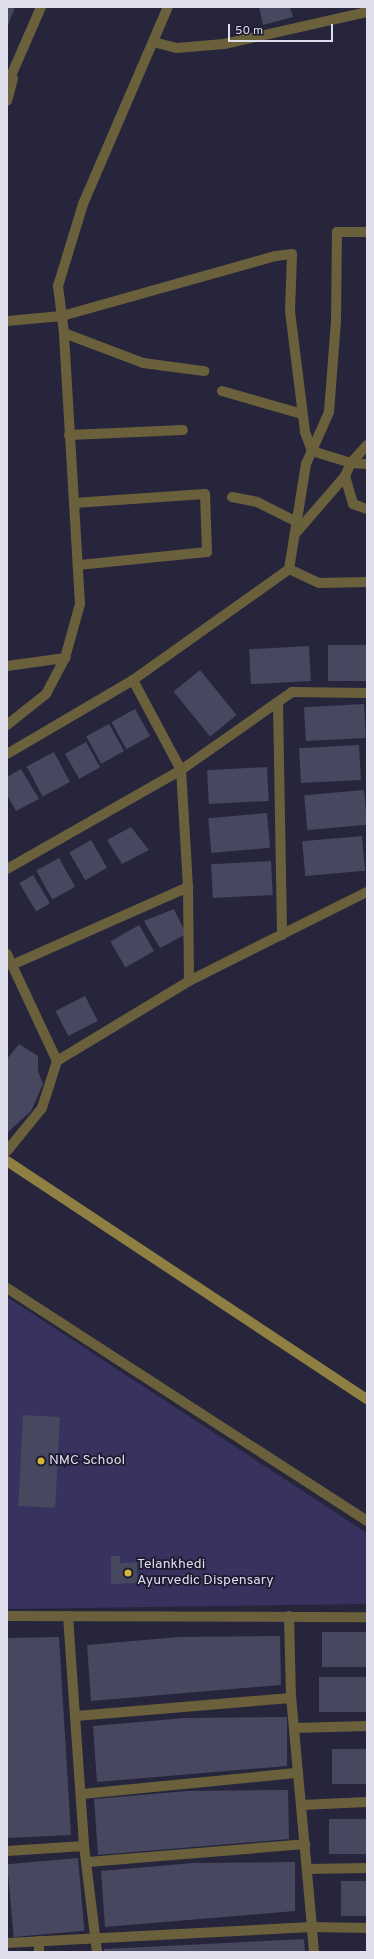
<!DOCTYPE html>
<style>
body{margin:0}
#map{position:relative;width:374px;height:1959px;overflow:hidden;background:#26253b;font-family:Overpass,sans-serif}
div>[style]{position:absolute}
.green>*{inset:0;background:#37325e}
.building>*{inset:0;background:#484760;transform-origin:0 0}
.street>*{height:10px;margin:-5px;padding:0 5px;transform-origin:5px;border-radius:5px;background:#6a603c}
.secondary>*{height:10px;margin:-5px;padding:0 5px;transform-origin:5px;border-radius:5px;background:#8f7f43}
.dots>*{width:11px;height:11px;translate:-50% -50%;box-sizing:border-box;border:2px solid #1d1b31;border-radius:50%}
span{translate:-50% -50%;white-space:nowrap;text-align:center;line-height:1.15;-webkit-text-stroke:3.5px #1d1b31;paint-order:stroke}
.poi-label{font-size:14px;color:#dedeed}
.left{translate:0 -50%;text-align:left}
.frame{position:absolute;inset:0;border:8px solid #dedeed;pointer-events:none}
.scale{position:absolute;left:228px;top:24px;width:105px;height:18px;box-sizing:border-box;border:2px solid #dedeed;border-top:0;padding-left:5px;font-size:12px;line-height:14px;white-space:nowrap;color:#dedeed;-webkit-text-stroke:3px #1d1b31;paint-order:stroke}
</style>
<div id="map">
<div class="green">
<i style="clip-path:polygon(7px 1297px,367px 1533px,367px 1604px,7px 1609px)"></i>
</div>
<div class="building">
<i style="clip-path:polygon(7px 7px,15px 7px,7px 28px)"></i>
<i style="clip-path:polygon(259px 7px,290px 7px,293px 17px,263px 25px)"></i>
<i style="left:367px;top:645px;width:36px;height:39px;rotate:90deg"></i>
<i style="left:309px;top:646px;width:35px;height:60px;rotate:87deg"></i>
<i style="left:200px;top:670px;width:58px;height:34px;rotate:51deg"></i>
<i style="left:364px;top:704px;width:34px;height:60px;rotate:87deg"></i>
<i style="left:135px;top:709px;width:31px;height:27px;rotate:61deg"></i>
<i style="left:109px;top:724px;width:31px;height:26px;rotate:61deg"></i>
<i style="left:86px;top:742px;width:29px;height:24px;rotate:61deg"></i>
<i style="left:359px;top:745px;width:35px;height:60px;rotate:87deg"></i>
<i style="left:54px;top:752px;width:34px;height:31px;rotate:62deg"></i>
<i style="left:267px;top:767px;width:34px;height:60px;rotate:87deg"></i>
<i style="clip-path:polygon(21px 769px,39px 799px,16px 811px,7px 795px,7px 777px)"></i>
<i style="left:364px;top:790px;width:35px;height:60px;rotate:85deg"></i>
<i style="left:267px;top:813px;width:35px;height:59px;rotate:85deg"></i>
<i style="clip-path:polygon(131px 827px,149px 850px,122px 864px,107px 840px)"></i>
<i style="left:362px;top:836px;width:35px;height:60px;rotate:85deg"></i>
<i style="left:91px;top:840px;width:32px;height:25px;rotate:60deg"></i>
<i style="left:59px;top:858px;width:33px;height:26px;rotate:61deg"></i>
<i style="left:271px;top:861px;width:34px;height:60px;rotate:87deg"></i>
<i style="left:33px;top:875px;width:33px;height:16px;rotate:59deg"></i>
<i style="clip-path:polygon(174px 909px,186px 934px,160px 948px,144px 921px)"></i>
<i style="left:139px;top:925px;width:30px;height:33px;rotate:60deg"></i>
<i style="left:85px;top:996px;width:28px;height:33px;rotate:63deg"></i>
<i style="clip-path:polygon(19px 1044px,38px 1056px,38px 1071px,43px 1084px,31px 1111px,7px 1133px,7px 1059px)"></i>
<i style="left:23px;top:1415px;width:37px;height:91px;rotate:3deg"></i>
<i style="clip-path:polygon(111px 1556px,120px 1556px,120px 1563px,137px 1562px,137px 1583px,111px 1584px)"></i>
<i style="left:322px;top:1632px;width:45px;height:35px"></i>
<i style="clip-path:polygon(280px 1636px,281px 1685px,91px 1701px,87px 1645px,179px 1637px)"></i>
<i style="clip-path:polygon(59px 1637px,71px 1835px,7px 1838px,7px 1638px)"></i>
<i style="left:319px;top:1677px;width:48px;height:35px"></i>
<i style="clip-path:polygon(287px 1717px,287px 1766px,97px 1782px,93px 1726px,185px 1718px)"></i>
<i style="left:332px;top:1749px;width:35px;height:35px"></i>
<i style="clip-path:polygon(288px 1790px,289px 1839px,98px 1855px,94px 1799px,187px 1791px)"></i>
<i style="left:329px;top:1819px;width:38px;height:35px"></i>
<i style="left:78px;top:1858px;width:73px;height:71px;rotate:85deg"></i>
<i style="clip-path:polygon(295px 1862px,295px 1911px,105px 1927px,101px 1871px,193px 1863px)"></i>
<i style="left:341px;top:1881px;width:26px;height:35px"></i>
<i style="clip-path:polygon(304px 1939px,305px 1952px,104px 1952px,104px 1949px)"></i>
</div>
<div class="street">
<i style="left:153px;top:42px;width:25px;rotate:14deg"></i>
<i style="left:177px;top:48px;width:47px;rotate:-4.9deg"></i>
<i style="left:224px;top:44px;width:147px;rotate:-12.6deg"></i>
<i style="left:7px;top:85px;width:85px;rotate:-66.4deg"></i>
<i style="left:7px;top:101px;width:23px;rotate:-75deg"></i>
<i style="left:7px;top:321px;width:55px;rotate:-5.2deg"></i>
<i style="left:62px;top:316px;width:222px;rotate:-15.7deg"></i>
<i style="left:276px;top:256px;width:16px;rotate:-7deg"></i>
<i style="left:292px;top:254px;width:57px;rotate:92deg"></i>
<i style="left:290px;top:311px;width:122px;rotate:82.9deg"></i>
<i style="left:305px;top:432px;width:20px;rotate:70deg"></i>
<i style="left:312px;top:451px;width:41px;rotate:17.1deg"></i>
<i style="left:351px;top:463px;width:16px;rotate:4deg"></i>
<i style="left:64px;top:333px;width:85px;rotate:20.8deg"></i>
<i style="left:143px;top:363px;width:62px;rotate:7.5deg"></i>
<i style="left:222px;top:391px;width:83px;rotate:16deg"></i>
<i style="left:69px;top:435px;width:114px;rotate:-2.5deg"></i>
<i style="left:367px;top:445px;width:24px;rotate:132deg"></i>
<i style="left:351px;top:463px;width:14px;rotate:115deg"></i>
<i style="left:345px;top:476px;width:29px;rotate:74deg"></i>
<i style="left:353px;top:504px;width:15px;rotate:20deg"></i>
<i style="left:232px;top:497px;width:25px;rotate:11deg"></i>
<i style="left:257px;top:502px;width:45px;rotate:26.6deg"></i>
<i style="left:74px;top:503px;width:131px;rotate:-3.9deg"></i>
<i style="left:205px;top:494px;width:58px;rotate:88deg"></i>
<i style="left:207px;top:552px;width:130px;rotate:174.2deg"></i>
<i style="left:295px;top:534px;width:77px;rotate:-49.2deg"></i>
<i style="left:289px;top:569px;width:106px;rotate:-80.8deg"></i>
<i style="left:306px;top:464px;width:57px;rotate:-66.1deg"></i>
<i style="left:329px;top:412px;width:90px;rotate:-85.6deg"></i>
<i style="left:336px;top:322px;width:90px;rotate:-89.4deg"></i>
<i style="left:337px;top:232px;width:30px"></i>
<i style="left:7px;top:666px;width:59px;rotate:-7.9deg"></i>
<i style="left:278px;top:702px;width:233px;rotate:89deg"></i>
<i style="left:7px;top:725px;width:50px;rotate:-38.5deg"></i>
<i style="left:46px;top:694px;width:41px;rotate:-62.2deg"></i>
<i style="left:65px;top:658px;width:56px;rotate:-74.5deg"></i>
<i style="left:80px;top:604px;width:271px;rotate:-93.4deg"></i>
<i style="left:64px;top:333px;width:47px;rotate:-97.3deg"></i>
<i style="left:58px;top:286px;width:86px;rotate:-73deg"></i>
<i style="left:83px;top:204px;width:215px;rotate:-66.7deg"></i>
<i style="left:7px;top:754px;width:146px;rotate:-30.4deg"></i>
<i style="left:133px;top:680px;width:191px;rotate:-35.4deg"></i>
<i style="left:289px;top:569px;width:33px;rotate:25deg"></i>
<i style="left:319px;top:583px;width:48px;rotate:-1.2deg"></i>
<i style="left:7px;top:869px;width:200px;rotate:-29.6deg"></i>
<i style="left:181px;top:770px;width:102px;rotate:-118.1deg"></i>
<i style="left:188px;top:887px;width:94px;rotate:89.4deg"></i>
<i style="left:7px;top:954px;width:12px;rotate:66deg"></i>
<i style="left:12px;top:965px;width:193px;rotate:-23.9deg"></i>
<i style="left:188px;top:887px;width:117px;rotate:-93.4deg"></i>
<i style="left:181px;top:770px;width:136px;rotate:-35.1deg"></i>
<i style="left:292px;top:692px;width:75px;rotate:0.8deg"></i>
<i style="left:12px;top:965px;width:106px;rotate:64.9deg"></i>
<i style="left:7px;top:1151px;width:55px;rotate:-50.9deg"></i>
<i style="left:42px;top:1108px;width:49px;rotate:-72.3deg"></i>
<i style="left:57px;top:1061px;width:154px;rotate:-31.2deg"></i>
<i style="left:189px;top:981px;width:199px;rotate:-26.6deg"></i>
<i style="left:7px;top:1288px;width:429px;rotate:32.9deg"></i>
<i style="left:7px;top:1616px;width:360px;rotate:0.2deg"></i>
<i style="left:68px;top:1616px;width:231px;rotate:86deg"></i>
<i style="left:76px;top:1716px;width:216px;rotate:-4.8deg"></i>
<i style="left:294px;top:1728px;width:73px;rotate:-1.6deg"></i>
<i style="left:82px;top:1794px;width:217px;rotate:-5.6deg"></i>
<i style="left:301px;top:1805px;width:66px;rotate:-2.6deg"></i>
<i style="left:7px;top:1851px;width:77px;rotate:-3.7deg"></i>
<i style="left:84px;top:1846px;width:107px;rotate:83deg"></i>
<i style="left:88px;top:1862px;width:218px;rotate:-4.7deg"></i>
<i style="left:307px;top:1869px;width:60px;rotate:-1deg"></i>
<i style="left:7px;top:1943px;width:305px;rotate:-3deg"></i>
<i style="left:312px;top:1927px;width:230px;rotate:-95.2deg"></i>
<i style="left:291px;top:1698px;width:82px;rotate:-91.4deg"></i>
<i style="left:39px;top:1952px;width:11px;rotate:-90deg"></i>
<i style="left:314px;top:1952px;width:25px;rotate:-95deg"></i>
<i style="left:312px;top:1927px;width:55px;rotate:1deg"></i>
</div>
<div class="secondary">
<i style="left:7px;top:1161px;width:432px;rotate:33.5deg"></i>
</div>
<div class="dots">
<i style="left:41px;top:1461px;background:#d4b535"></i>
<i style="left:128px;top:1573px;background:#d4b535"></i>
</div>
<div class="poi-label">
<span class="left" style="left:49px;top:1461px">NMC School</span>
<span class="left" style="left:137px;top:1573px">Telankhedi<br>Ayurvedic Dispensary</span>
</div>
<div class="frame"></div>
<div class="scale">50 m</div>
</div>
